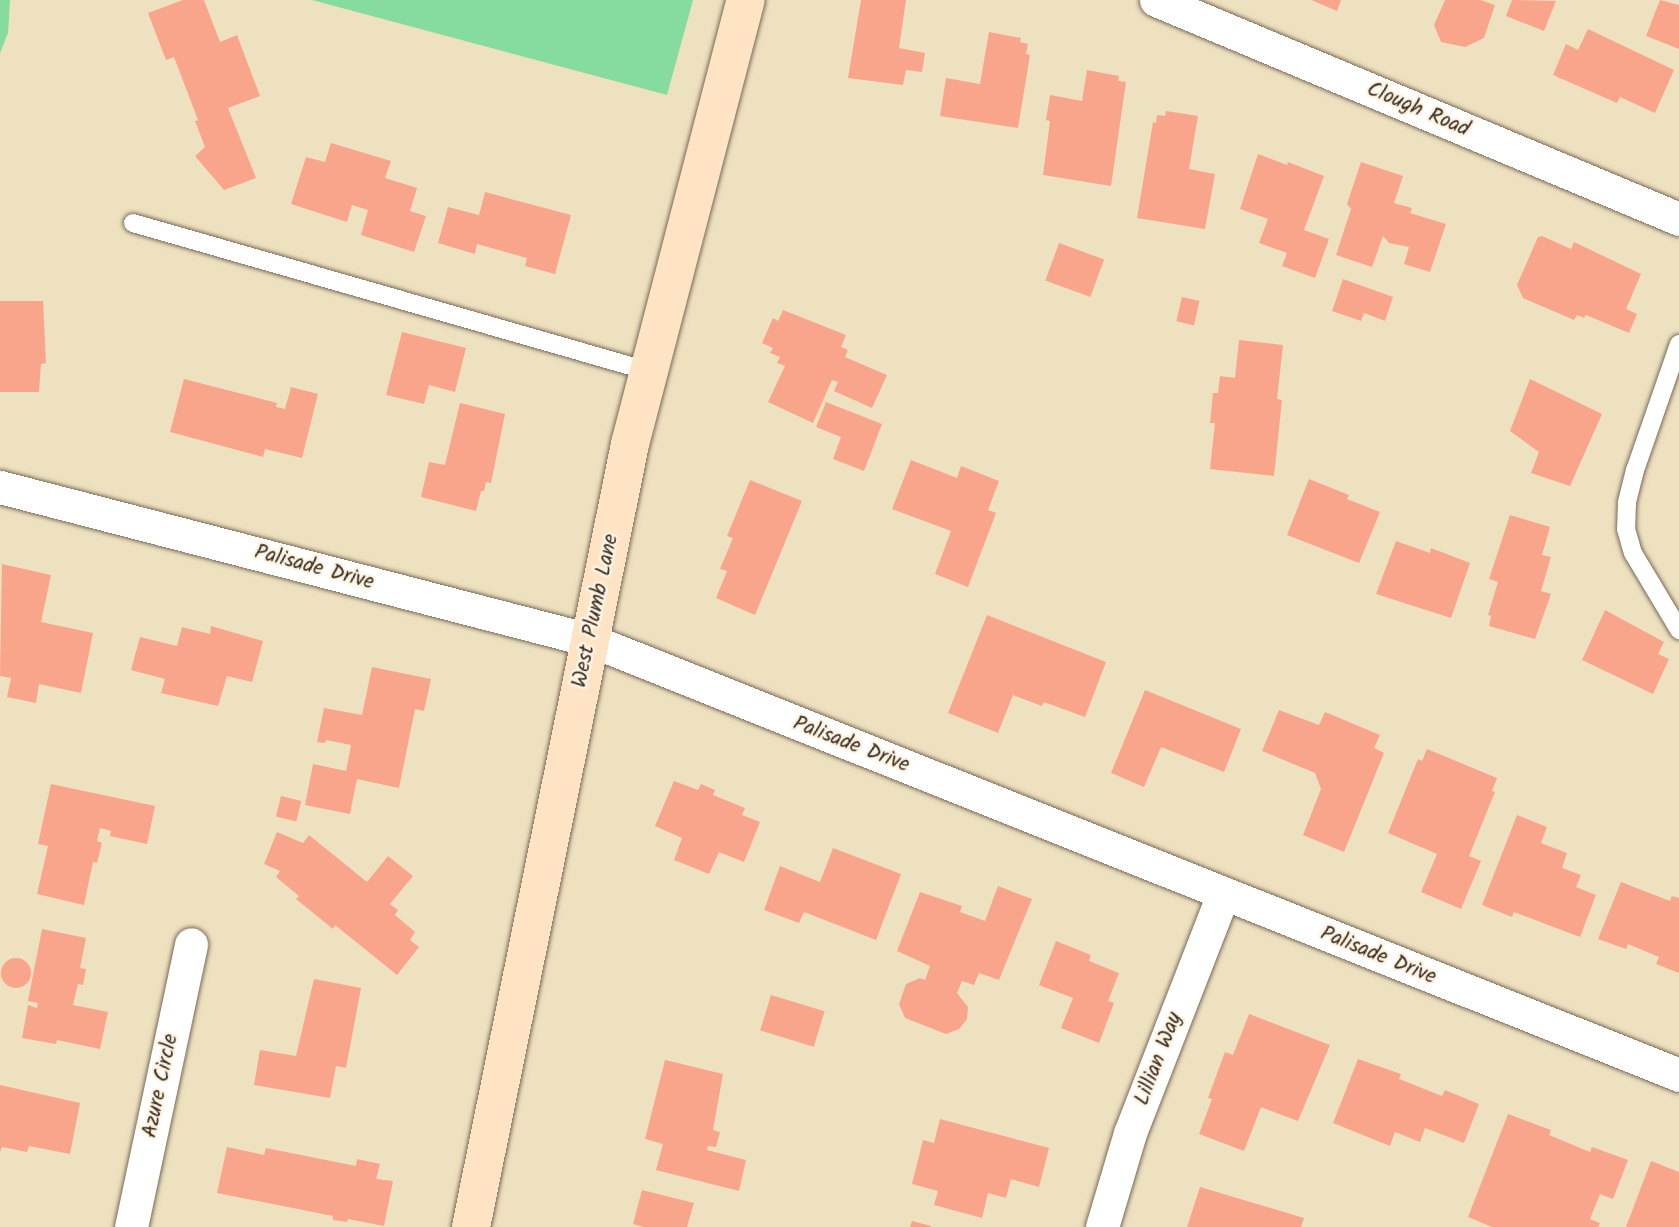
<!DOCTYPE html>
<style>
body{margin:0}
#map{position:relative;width:1679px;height:1227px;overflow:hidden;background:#eee1c0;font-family:Kalam,sans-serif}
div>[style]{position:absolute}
.green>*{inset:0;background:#86dc9f}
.building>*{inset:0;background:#f9a58c;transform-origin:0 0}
.round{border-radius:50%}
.roads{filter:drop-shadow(0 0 2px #7a6a57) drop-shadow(0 0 2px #7a6a57)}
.service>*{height:18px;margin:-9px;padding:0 9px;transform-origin:9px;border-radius:9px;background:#fff}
.minor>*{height:33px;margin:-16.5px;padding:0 16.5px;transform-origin:16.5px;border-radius:16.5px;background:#fff}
.secondary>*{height:38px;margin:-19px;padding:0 19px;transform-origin:19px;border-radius:19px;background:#fee4c5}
span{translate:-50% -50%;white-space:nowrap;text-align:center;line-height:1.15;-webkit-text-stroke:5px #fcf5e5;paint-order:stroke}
.street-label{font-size:21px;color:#3b2a1e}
</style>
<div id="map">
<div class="green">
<i style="clip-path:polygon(0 0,10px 0,8px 33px,0 53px)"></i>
<i style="clip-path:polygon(312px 0,693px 0,667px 95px)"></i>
</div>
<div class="building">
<i style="clip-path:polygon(183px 0,204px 0,220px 42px,237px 35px,260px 96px,228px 108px,256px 178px,224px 190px,195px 156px,205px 147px,195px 121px,198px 120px,174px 57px,166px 60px,148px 13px)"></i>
<i style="clip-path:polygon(861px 0,906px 0,899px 48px,925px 53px,922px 72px,906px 70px,903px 85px,848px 78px)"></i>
<i style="clip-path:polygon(1311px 0,1341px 0,1337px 11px)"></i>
<i style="clip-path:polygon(1445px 0,1480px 0,1495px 5px,1484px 38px,1465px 47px,1441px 42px,1434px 25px)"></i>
<i style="clip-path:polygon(1512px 0,1556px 1px,1544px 31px,1506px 16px)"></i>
<i style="clip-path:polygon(1660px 0,1679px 5px,1679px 49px,1646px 36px)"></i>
<i style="clip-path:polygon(1588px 29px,1674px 70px,1655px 113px,1620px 97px,1617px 103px,1553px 75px,1566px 44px,1578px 50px)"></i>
<i style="clip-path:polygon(989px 32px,1021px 38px,1020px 42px,1028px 44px,1026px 54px,1030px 55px,1018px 128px,940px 116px,946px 78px,980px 84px)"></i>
<i style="clip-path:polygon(1087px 70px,1119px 76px,1118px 81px,1126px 82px,1111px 186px,1043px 175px,1050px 121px,1046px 120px,1050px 95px,1082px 101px)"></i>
<i style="clip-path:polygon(1166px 111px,1198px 116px,1189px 169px,1215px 174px,1205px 229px,1137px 218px,1153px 122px,1156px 123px,1157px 115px,1165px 116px)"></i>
<i style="clip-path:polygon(331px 143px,391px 161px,385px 178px,417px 188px,410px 211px,426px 216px,414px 252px,361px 235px,368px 210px,352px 205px,347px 222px,291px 204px,306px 157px,325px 162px)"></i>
<i style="clip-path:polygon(1258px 154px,1287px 165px,1288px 162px,1324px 176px,1304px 230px,1329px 239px,1315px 278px,1282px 266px,1287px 253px,1259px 243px,1268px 219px,1240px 209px)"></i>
<i style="clip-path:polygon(1361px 162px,1403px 176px,1394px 203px,1412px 208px,1410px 213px,1446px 224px,1430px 272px,1404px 264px,1409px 247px,1389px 243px,1383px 236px,1372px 267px,1336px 255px,1351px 209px,1347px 204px)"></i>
<i style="clip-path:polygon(485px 192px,571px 215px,555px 274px,525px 266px,527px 258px,477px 244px,475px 254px,438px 243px,448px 207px,479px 215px)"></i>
<i style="clip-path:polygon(1542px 236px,1571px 249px,1574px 242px,1641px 274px,1626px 309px,1637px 314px,1629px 333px,1586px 315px,1584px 318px,1577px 315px,1574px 320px,1523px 298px,1517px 285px,1538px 237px)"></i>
<i style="left:1059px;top:243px;width:48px;height:40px;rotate:20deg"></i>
<i style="clip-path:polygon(1343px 279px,1393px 297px,1385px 321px,1364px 313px,1361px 321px,1332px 311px)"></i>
<i style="left:1182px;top:297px;width:18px;height:25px;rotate:13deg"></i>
<i style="clip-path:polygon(0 301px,43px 301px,46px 363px,41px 364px,39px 392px,0 392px)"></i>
<i style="clip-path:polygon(783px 310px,846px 335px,841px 347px,848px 350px,845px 357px,887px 375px,872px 408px,834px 391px,838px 382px,832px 380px,813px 423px,768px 402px,785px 366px,777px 363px,780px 357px,770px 353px,773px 348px,762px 343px,773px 318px,778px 321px)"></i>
<i style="clip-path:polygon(402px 332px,466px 348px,455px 392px,429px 385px,424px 404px,386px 395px)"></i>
<i style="clip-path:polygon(1239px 340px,1283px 345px,1277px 399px,1282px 400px,1274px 476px,1210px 469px,1215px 423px,1210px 423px,1213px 393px,1218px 393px,1220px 376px,1235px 378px)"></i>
<i style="clip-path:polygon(184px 379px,277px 403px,276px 407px,285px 409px,291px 387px,318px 394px,302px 458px,265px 449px,263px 457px,170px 432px)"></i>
<i style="clip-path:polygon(1530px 379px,1602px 414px,1570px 486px,1531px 473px,1539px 452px,1510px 431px)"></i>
<i style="clip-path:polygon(826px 402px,882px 424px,864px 471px,833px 459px,841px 437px,816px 427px)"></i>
<i style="clip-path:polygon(460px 403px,505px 414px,491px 483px,486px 482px,484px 491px,481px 491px,476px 511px,421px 497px,429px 462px,445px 465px)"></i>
<i style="clip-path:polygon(911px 460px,957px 478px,961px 466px,999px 481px,988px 510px,996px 513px,968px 587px,935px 574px,951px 531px,892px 509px)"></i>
<i style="clip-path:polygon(1309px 479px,1349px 495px,1347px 499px,1380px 512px,1359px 563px,1287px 535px)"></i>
<i style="clip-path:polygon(750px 480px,802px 501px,755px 615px,716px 598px,727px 571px,720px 569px,733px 538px,727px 536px)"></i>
<i style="clip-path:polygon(1510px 515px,1550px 527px,1542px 555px,1551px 557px,1541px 591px,1551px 594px,1535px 639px,1489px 626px,1491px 616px,1488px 615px,1498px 582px,1489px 579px)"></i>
<i style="clip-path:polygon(1396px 541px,1430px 553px,1431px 548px,1470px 563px,1451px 618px,1376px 594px)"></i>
<i style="clip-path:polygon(2px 564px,51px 575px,41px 622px,93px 633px,81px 693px,39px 684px,36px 703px,7px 697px,11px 678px,0 676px)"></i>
<i style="clip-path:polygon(1605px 610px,1664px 642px,1658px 654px,1669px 659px,1653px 694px,1582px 660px)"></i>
<i style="clip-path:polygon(987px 615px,1106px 662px,1085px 717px,1044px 702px,1042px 706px,1013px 695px,998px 733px,948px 713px)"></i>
<i style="clip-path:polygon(211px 626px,263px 641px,252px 682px,227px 676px,218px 706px,161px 693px,165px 679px,131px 670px,140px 637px,177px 646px,182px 627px,210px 634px)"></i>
<i style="clip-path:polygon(372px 667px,431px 679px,424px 711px,415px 709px,399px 788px,357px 779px,350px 814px,305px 805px,313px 764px,346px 771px,351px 745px,326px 740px,325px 743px,317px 742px,324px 708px,362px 715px)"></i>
<i style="clip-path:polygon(1145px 690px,1241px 729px,1224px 772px,1161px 747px,1144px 787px,1111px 773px)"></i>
<i style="clip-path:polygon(1279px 710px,1319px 725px,1325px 712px,1380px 735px,1374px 748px,1384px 753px,1344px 852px,1303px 835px,1321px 789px,1315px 773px,1262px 751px)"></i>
<i style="clip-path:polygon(1427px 749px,1497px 778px,1492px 791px,1495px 792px,1469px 856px,1481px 861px,1461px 909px,1421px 892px,1437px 854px,1388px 833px,1418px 759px,1422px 761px)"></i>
<i style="clip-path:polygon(674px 781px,698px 790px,701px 784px,715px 790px,713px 795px,745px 808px,742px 815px,760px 822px,744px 862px,719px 852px,709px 874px,674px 860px,682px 838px,655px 826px)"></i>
<i style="clip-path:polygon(51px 784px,155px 806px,147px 844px,110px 836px,111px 831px,100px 828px,97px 841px,102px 843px,97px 863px,93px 862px,84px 905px,37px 894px,48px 846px,38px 844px)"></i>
<i style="left:281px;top:796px;width:21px;height:21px;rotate:14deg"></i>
<i style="clip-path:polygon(1517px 815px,1547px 827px,1541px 843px,1567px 853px,1562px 868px,1581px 875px,1576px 887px,1596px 895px,1580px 937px,1514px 912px,1512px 917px,1482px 905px)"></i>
<i style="clip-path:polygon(277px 832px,303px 843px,309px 835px,367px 882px,388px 856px,413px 876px,390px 904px,398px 910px,395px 915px,415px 932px,410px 940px,419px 947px,397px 975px,335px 925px,333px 929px,296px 899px,299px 896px,276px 877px,280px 871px,264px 864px)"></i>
<i style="clip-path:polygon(833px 848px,901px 874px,876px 940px,804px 912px,799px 923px,764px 910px,780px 866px,820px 882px)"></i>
<i style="clip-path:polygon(1621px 882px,1670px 901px,1672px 896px,1679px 898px,1679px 973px,1656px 964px,1659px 957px,1628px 944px,1626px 949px,1598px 939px)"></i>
<i style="clip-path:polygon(998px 886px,1032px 899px,999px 980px,979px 973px,974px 985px,962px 981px,957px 993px,968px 1007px,967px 1019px,959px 1029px,946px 1034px,905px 1018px,899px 1004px,906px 984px,920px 978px,925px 980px,930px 966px,897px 951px,920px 892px,962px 906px,960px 912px,985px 921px)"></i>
<i style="clip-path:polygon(42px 929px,86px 938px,80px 968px,86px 969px,83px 985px,78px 984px,73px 1005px,108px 1012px,100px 1049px,57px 1040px,56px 1044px,22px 1038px,28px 1005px,37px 1008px,38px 1003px,28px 1001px)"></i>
<i style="clip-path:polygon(1056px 941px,1091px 955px,1089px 961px,1119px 973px,1108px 1001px,1114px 1003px,1099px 1043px,1061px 1028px,1073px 998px,1039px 985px)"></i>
<i class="round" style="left:1px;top:958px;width:30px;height:30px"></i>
<i style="clip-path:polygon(314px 979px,361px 988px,346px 1068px,336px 1066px,330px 1098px,254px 1085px,260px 1050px,296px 1056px)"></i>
<i style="left:771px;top:995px;width:56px;height:37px;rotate:17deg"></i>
<i style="clip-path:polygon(1249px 1014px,1330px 1045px,1298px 1121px,1261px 1107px,1244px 1151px,1199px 1134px,1212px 1099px,1208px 1098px,1225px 1052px,1233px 1055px)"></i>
<i style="clip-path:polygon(1358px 1059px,1401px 1074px,1399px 1079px,1442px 1096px,1445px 1090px,1479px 1104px,1464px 1143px,1425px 1128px,1420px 1142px,1395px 1132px,1390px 1146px,1333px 1123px)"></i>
<i style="clip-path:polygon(665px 1060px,723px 1074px,713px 1130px,720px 1132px,716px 1147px,708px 1146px,707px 1150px,746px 1160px,739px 1191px,656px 1170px,663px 1144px,645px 1139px)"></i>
<i style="clip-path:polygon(0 1085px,80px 1103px,70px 1154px,29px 1146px,27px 1152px,2px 1147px,0 1152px)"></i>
<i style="clip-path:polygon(1508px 1114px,1551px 1130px,1549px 1135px,1590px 1152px,1592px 1147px,1628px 1160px,1613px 1199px,1600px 1194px,1590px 1219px,1600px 1223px,1598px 1227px,1492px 1227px,1468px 1217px)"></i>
<i style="clip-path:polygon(940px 1119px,1049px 1148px,1039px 1187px,1011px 1179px,1006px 1198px,988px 1193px,982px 1218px,934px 1205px,938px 1191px,912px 1184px,923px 1140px,934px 1143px)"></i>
<i style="clip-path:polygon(227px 1147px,264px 1155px,266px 1148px,356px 1166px,357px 1159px,380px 1164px,376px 1179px,393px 1181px,384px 1226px,348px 1219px,347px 1222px,333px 1220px,333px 1216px,217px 1193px)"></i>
<i style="clip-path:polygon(1651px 1161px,1679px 1172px,1679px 1227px,1626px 1227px)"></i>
<i style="clip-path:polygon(1200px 1187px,1304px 1218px,1301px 1227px,1187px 1227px)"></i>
<i style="clip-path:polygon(642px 1190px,694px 1203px,687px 1227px,644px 1227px,633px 1224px)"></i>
<i style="clip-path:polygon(912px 1221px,931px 1226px,930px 1227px,910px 1227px)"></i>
</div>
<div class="roads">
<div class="service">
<i style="left:133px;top:223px;width:536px;rotate:16.03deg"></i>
<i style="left:1679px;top:344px;width:133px;rotate:109.2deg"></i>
<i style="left:1635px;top:470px;width:34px;rotate:104deg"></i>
<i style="left:1627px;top:503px;width:26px;rotate:92deg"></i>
<i style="left:1626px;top:529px;width:25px;rotate:74deg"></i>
<i style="left:1633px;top:553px;width:90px;rotate:59.1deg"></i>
</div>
<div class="minor">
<i style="left:1156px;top:0;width:567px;rotate:22.72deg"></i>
<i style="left:0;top:487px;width:610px;rotate:14.54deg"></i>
<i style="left:590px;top:640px;width:1173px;rotate:21.77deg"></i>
<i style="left:131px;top:1227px;width:289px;rotate:-78deg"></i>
<i style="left:1102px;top:1227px;width:98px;rotate:-73.4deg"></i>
<i style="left:1130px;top:1133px;width:256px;rotate:-68.7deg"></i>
</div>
<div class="secondary">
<i style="left:471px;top:1227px;width:799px;rotate:-78.52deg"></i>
<i style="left:630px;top:444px;width:459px;rotate:-75.4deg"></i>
</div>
</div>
<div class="street-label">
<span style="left:1418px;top:110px;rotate:23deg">Clough Road</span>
<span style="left:314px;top:568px;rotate:15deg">Palisade Drive</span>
<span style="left:596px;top:611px;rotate:-78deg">West Plumb Lane</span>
<span style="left:851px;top:745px;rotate:21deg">Palisade Drive</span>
<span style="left:1378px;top:956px;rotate:22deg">Palisade Drive</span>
<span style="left:1159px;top:1059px;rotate:-69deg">Lillian Way</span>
<span style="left:161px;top:1086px;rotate:-78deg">Azure Circle</span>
</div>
</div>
